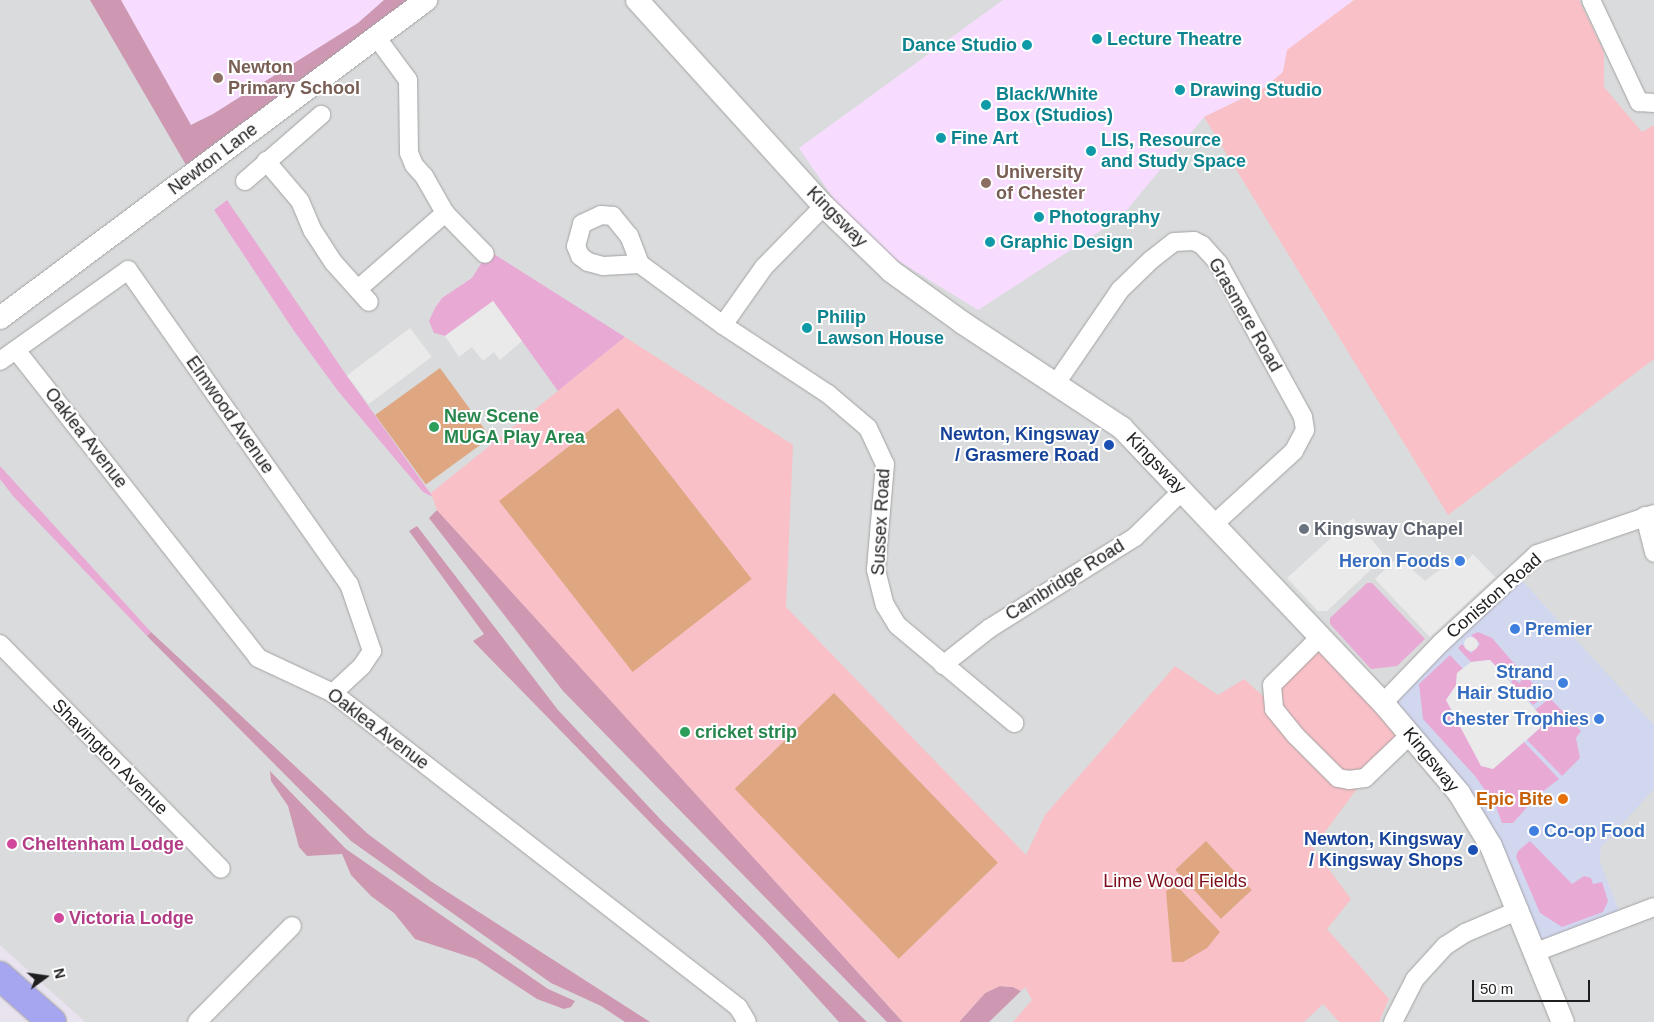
<!DOCTYPE html>
<style>
body{margin:0}
#map{position:relative;width:1654px;height:1022px;overflow:hidden;background:#e9e3ef;font-family:Arial,sans-serif}
div>[style]{position:absolute}
.residential>*{inset:0;background:#dadbdc}
.commercial>*{inset:0;background:#d2d7f0}
.education>*{inset:0;background:#f8dcff}
.grass>*{inset:0;background:#e9a9d5}
.forest>*{inset:0;background:#ce98b3}
.park>*{inset:0;background:#f9c0c7}
.pitch>*{inset:0;background:#dea781;transform-origin:0 0}
.parking>*{inset:0;background:#eaeaea;transform-origin:0 0}
.round{border-radius:50%}
.roads{filter:drop-shadow(0 0 1px #a2a2a2) drop-shadow(0 0 1px #a2a2a2)}
.minor>*{height:18px;margin:-9px;padding:0 9px;transform-origin:9px;border-radius:9px;background:#fff}
.tertiary>*{height:22px;margin:-11px;padding:0 11px;transform-origin:11px;border-radius:11px;background:#fff}
.trunk>*{height:28px;margin:-14px;padding:0 14px;transform-origin:14px;border-radius:14px;background:#a5a5f0}
.dots>*{width:14px;height:14px;translate:-50% -50%;box-sizing:border-box;border:2px solid #fff;border-radius:50%}
span{translate:-50% -50%;white-space:nowrap;text-align:center;line-height:1.15;-webkit-text-stroke:4px #fff;paint-order:stroke}
.culture-label{font-size:18px;color:#0d838f;font-weight:700}
.left{translate:0 -50%;text-align:left}
.right{translate:-100% -50%;text-align:right}
.education-label{font-size:18px;color:#785e54;font-weight:700}
.street-label{font-size:18px;color:#1e1e1e}
.leisure-label{font-size:18px;color:#27864d;font-weight:700}
.transit-label{font-size:18px;color:#164399;font-weight:700}
.worship-label{font-size:18px;color:#5b616d;font-weight:700}
.shop-label{font-size:18px;color:#366cbe;font-weight:700}
.food-label{font-size:18px;color:#c56008;font-weight:700}
.hotel-label{font-size:18px;color:#b23c85;font-weight:700}
.park-label{font-size:18px;color:#7c0c19}
.north{position:absolute;left:20px;top:952px;width:50px;height:50px;-webkit-text-stroke:4px #fff;paint-order:stroke;rotate:76deg;font-size:14px;font-weight:700;line-height:20px;text-align:center;color:#1e1e1e}
.north::after{content:'';display:block;margin:auto;width:18px;height:22px;background:#1e1e1e;clip-path:polygon(50% 0,100% 100%,50% 72%,0 100%)}
.scale{position:absolute;left:1472px;top:980px;width:118px;height:22px;box-sizing:border-box;border:2px solid #1e1e1e;border-top:0;padding-left:6px;font-size:15px;line-height:18px;white-space:nowrap;color:#1e1e1e;-webkit-text-stroke:4px #fff;paint-order:stroke}
</style>
<div id="map">
<div class="residential">
<i style="clip-path:polygon(0 0,1654px 0,1654px 1022px,85px 1022px,0 945px)"></i>
</div>
<div class="commercial">
<i style="clip-path:polygon(1516px 574px,1654px 725px,1654px 789px,1601px 847px,1600px 862px,1622px 919px,1536px 952px,1505px 875px,1383px 703px)"></i>
</div>
<div class="education">
<i style="clip-path:polygon(121px 0,384px 0,358px 23px,213px 114px,190px 125px)"></i>
<i style="clip-path:polygon(1003px 0,1354px 0,1288px 50px,1283px 72px,1264px 88px,1204px 117px,1120px 218px,978px 310px,860px 237px,799px 148px)"></i>
</div>
<div class="grass">
<i style="clip-path:polygon(227px 200px,347px 376px,433px 497px,423px 492px,338px 391px,294px 331px,214px 210px)"></i>
<i style="clip-path:polygon(489px 251px,625px 337px,558px 391px,493px 301px,445px 336px,434px 333px,429px 321px,435px 308px,442px 298px,472px 278px)"></i>
<i style="clip-path:polygon(0 466px,151px 632px,147px 636px,13px 496px,0 479px)"></i>
<i style="clip-path:polygon(1367px 583px,1372px 583px,1425px 639px,1397px 666px,1371px 669px,1330px 624px,1330px 618px)"></i>
<i style="clip-path:polygon(1478px 632px,1492px 638px,1518px 668px,1507px 679px,1490px 660px,1471px 662px,1458px 648px,1462px 644px,1471px 653px,1480px 644px,1471px 635px)"></i>
<i style="clip-path:polygon(1450px 655px,1463px 669px,1457px 673px,1456px 685px,1493px 769px,1524px 742px,1559px 779px,1537px 796px,1513px 823px,1502px 823px,1495px 804px,1475px 776px,1423px 719px,1419px 684px)"></i>
<i style="clip-path:polygon(1526px 676px,1544px 696px,1533px 705px,1511px 682px,1514px 679px,1519px 683px)"></i>
<i style="clip-path:polygon(1550px 698px,1581px 731px,1576px 738px,1580px 758px,1562px 776px,1527px 740px,1540px 728px,1542px 717px,1535px 710px)"></i>
<i style="clip-path:polygon(1530px 841px,1572px 884px,1584px 876px,1591px 878px,1593px 884px,1602px 882px,1608px 901px,1603px 912px,1562px 927px,1540px 913px,1516px 857px,1518px 851px)"></i>
</div>
<div class="forest">
<i style="clip-path:polygon(90px 0,121px 0,191px 125px,213px 114px,358px 23px,384px 0,412px 0,355px 46px,186px 165px)"></i>
<i style="clip-path:polygon(437px 510px,660px 754px,903px 1022px,887px 1022px,563px 691px,429px 518px)"></i>
<i style="clip-path:polygon(417px 526px,558px 710px,663px 822px,867px 1022px,839px 1022px,765px 940px,473px 641px,484px 634px,409px 531px)"></i>
<i style="clip-path:polygon(151px 632px,368px 834px,432px 882px,650px 1022px,625px 1022px,601px 1006px,551px 983px,351px 841px,147px 636px)"></i>
<i style="clip-path:polygon(270px 771px,346px 849px,548px 989px,575px 1001px,571px 1007px,564px 1009px,537px 999px,476px 959px,415px 939px,394px 913px,371px 896px,351px 875px,342px 854px,307px 856px,299px 847px,288px 806px,271px 781px)"></i>
<i style="clip-path:polygon(999px 986px,1013px 987px,1021px 991px,989px 1022px,959px 1022px,985px 993px)"></i>
</div>
<div class="park">
<i style="clip-path:polygon(1354px 0,1579px 0,1604px 52px,1604px 87px,1642px 132px,1654px 125px,1654px 359px,1448px 515px,1204px 117px,1264px 88px,1283px 72px,1287px 50px)"></i>
<i style="clip-path:polygon(625px 337px,793px 445px,786px 607px,1026px 855px,1045px 815px,1175px 666px,1218px 695px,1244px 679px,1271px 703px,1271px 695px,1319px 638px,1411px 734px,1365px 778px,1313px 848px,1351px 899px,1327px 929px,1389px 999px,1379px 1022px,1339px 1022px,1323px 1004px,1304px 1022px,1013px 1022px,1032px 1000px,1025px 987px,1021px 991px,1013px 987px,1000px 986px,985px 993px,959px 1022px,903px 1022px,437px 510px,431px 493px)"></i>
</div>
<div class="pitch">
<i style="left:440px;top:368px;width:86px;height:80px;rotate:54deg"></i>
<i style="left:618px;top:408px;width:217px;height:151px;rotate:52deg"></i>
<i style="left:834px;top:693px;width:236px;height:138px;rotate:46deg"></i>
<i style="left:1206px;top:841px;width:67px;height:42px;rotate:47deg"></i>
<i style="clip-path:polygon(1176px 885px,1220px 932px,1207px 948px,1183px 962px,1172px 962px,1166px 891px)"></i>
</div>
<div class="parking">
<i style="clip-path:polygon(493px 301px,522px 341px,500px 360px,494px 352px,483px 361px,472px 347px,459px 357px,445px 336px)"></i>
<i style="left:410px;top:328px;width:36px;height:79px;rotate:53deg"></i>
<i style="clip-path:polygon(1353px 518px,1382px 552px,1382px 559px,1327px 611px,1318px 611px,1287px 578px)"></i>
<i style="clip-path:polygon(1473px 554px,1495px 577px,1430px 637px,1375px 579px,1398px 557px,1425px 581px,1455px 558px,1462px 565px)"></i>
<i class="round" style="left:1464px;top:637px;width:14px;height:14px"></i>
<i style="clip-path:polygon(1490px 660px,1542px 717px,1540px 728px,1493px 769px,1481px 766px,1446px 700px,1456px 685px,1457px 673px,1471px 662px)"></i>
</div>
<div class="roads">
<div class="minor">
<i style="left:1591px;top:0;width:113px;rotate:64.8deg"></i>
<i style="left:1639px;top:102px;width:15px;rotate:4deg"></i>
<i style="left:377px;top:38px;width:52px;rotate:53.6deg"></i>
<i style="left:408px;top:80px;width:73px;rotate:89.2deg"></i>
<i style="left:409px;top:153px;width:13px;rotate:67deg"></i>
<i style="left:414px;top:165px;width:15px;rotate:48deg"></i>
<i style="left:424px;top:176px;width:43px;rotate:60.4deg"></i>
<i style="left:445px;top:213px;width:57px;rotate:45.7deg"></i>
<i style="left:266px;top:161px;width:52px;rotate:49.6deg"></i>
<i style="left:300px;top:201px;width:33px;rotate:67deg"></i>
<i style="left:313px;top:231px;width:38px;rotate:57deg"></i>
<i style="left:334px;top:263px;width:52px;rotate:48.1deg"></i>
<i style="left:245px;top:181px;width:101px;rotate:-41deg"></i>
<i style="left:640px;top:264px;width:30px;rotate:-111deg"></i>
<i style="left:629px;top:236px;width:26px;rotate:-129deg"></i>
<i style="left:613px;top:216px;width:12px;rotate:-175deg"></i>
<i style="left:601px;top:215px;width:21px;rotate:155deg"></i>
<i style="left:582px;top:224px;width:23px;rotate:105deg"></i>
<i style="left:576px;top:246px;width:11px;rotate:68deg"></i>
<i style="left:580px;top:256px;width:10px;rotate:37deg"></i>
<i style="left:588px;top:262px;width:16px;rotate:15deg"></i>
<i style="left:603px;top:266px;width:37px;rotate:-3deg"></i>
<i style="left:640px;top:264px;width:103px;rotate:36.3deg"></i>
<i style="left:723px;top:325px;width:126px;rotate:33.3deg"></i>
<i style="left:828px;top:394px;width:52px;rotate:40.4deg"></i>
<i style="left:868px;top:428px;width:40px;rotate:65deg"></i>
<i style="left:885px;top:464px;width:106px;rotate:94.9deg"></i>
<i style="left:876px;top:570px;width:36px;rotate:76deg"></i>
<i style="left:885px;top:605px;width:23px;rotate:59deg"></i>
<i style="left:897px;top:625px;width:153px;rotate:39.9deg"></i>
<i style="left:358px;top:289px;width:116px;rotate:-41.1deg"></i>
<i style="left:723px;top:325px;width:71px;rotate:-54.7deg"></i>
<i style="left:764px;top:267px;width:86px;rotate:-45.5deg"></i>
<i style="left:16px;top:350px;width:392px;rotate:51.8deg"></i>
<i style="left:258px;top:658px;width:83px;rotate:25deg"></i>
<i style="left:333px;top:693px;width:512px;rotate:37.79deg"></i>
<i style="left:738px;top:1007px;width:17px;rotate:59deg"></i>
<i style="left:0;top:361px;width:157px;rotate:-35.4deg"></i>
<i style="left:128px;top:270px;width:384px;rotate:54.9deg"></i>
<i style="left:349px;top:584px;width:71px;rotate:71.1deg"></i>
<i style="left:372px;top:651px;width:18px;rotate:124deg"></i>
<i style="left:362px;top:666px;width:40px;rotate:137deg"></i>
<i style="left:1057px;top:382px;width:112px;rotate:-55.6deg"></i>
<i style="left:1120px;top:290px;width:43px;rotate:-44.1deg"></i>
<i style="left:1151px;top:260px;width:29px;rotate:-38deg"></i>
<i style="left:1174px;top:242px;width:20px;rotate:-3deg"></i>
<i style="left:1194px;top:241px;width:9px;rotate:27deg"></i>
<i style="left:1202px;top:245px;width:25px;rotate:48deg"></i>
<i style="left:1219px;top:264px;width:175px;rotate:61.2deg"></i>
<i style="left:1303px;top:417px;width:13px;rotate:81deg"></i>
<i style="left:1305px;top:430px;width:24px;rotate:118deg"></i>
<i style="left:1294px;top:451px;width:110px;rotate:137.6deg"></i>
<i style="left:1645px;top:516px;width:38px;rotate:76deg"></i>
<i style="left:1319px;top:638px;width:66px;rotate:135deg"></i>
<i style="left:1272px;top:685px;width:24px;rotate:85deg"></i>
<i style="left:1274px;top:709px;width:35px;rotate:51deg"></i>
<i style="left:1296px;top:736px;width:59px;rotate:45deg"></i>
<i style="left:1338px;top:778px;width:11px;rotate:10deg"></i>
<i style="left:1349px;top:780px;width:16px;rotate:-7deg"></i>
<i style="left:1365px;top:778px;width:64px;rotate:-43.7deg"></i>
<i style="left:0;top:644px;width:315px;rotate:45.5deg"></i>
<i style="left:943px;top:665px;width:60px;rotate:-38.2deg"></i>
<i style="left:990px;top:628px;width:171px;rotate:-32.1deg"></i>
<i style="left:1135px;top:537px;width:67px;rotate:-44.4deg"></i>
<i style="left:1383px;top:703px;width:85px;rotate:-46deg"></i>
<i style="left:1442px;top:642px;width:129px;rotate:-42.8deg"></i>
<i style="left:1537px;top:554px;width:124px;rotate:-18.9deg"></i>
<i style="left:1536px;top:952px;width:126px;rotate:-20.9deg"></i>
<i style="left:197px;top:1022px;width:135px;rotate:-45.3deg"></i>
<i style="left:1393px;top:1022px;width:48px;rotate:-62.9deg"></i>
<i style="left:1415px;top:979px;width:45px;rotate:-47.7deg"></i>
<i style="left:1445px;top:946px;width:24px;rotate:-33deg"></i>
<i style="left:1465px;top:933px;width:59px;rotate:-23.1deg"></i>
</div>
<div class="tertiary">
<i style="left:637px;top:0;width:278px;rotate:47.8deg"></i>
<i style="left:824px;top:206px;width:93px;rotate:44.1deg"></i>
<i style="left:891px;top:271px;width:89px;rotate:35.8deg"></i>
<i style="left:963px;top:323px;width:191px;rotate:33.4deg"></i>
<i style="left:1122px;top:428px;width:379px;rotate:46.5deg"></i>
<i style="left:1383px;top:703px;width:118px;rotate:49.8deg"></i>
<i style="left:1459px;top:793px;width:62px;rotate:58.9deg"></i>
<i style="left:1491px;top:846px;width:190px;rotate:67.8deg"></i>
<i style="left:0;top:318px;width:532px;rotate:-36.74deg"></i>
</div>
<div class="trunk">
<i style="left:0;top:976px;width:69px;rotate:41.5deg"></i>
</div>
</div>
<div class="dots">
<i style="left:1097px;top:39px;background:#0f9aa8"></i>
<i style="left:1027px;top:45px;background:#0f9aa8"></i>
<i style="left:218px;top:78px;background:#8d6e63"></i>
<i style="left:1180px;top:90px;background:#0f9aa8"></i>
<i style="left:986px;top:105px;background:#0f9aa8"></i>
<i style="left:941px;top:138px;background:#0f9aa8"></i>
<i style="left:1091px;top:151px;background:#0f9aa8"></i>
<i style="left:986px;top:183px;background:#8d6e63"></i>
<i style="left:1039px;top:217px;background:#0f9aa8"></i>
<i style="left:990px;top:242px;background:#0f9aa8"></i>
<i style="left:807px;top:328px;background:#0f9aa8"></i>
<i style="left:434px;top:427px;background:#2e9e5b"></i>
<i style="left:1109px;top:445px;background:#1a4fb4"></i>
<i style="left:1304px;top:529px;background:#6b7280"></i>
<i style="left:1460px;top:561px;background:#3f7fe0"></i>
<i style="left:1515px;top:629px;background:#3f7fe0"></i>
<i style="left:1563px;top:683px;background:#3f7fe0"></i>
<i style="left:1599px;top:719px;background:#3f7fe0"></i>
<i style="left:685px;top:732px;background:#2e9e5b"></i>
<i style="left:1563px;top:799px;background:#e8710a"></i>
<i style="left:1534px;top:831px;background:#3f7fe0"></i>
<i style="left:12px;top:844px;background:#d1479c"></i>
<i style="left:1473px;top:850px;background:#1a4fb4"></i>
<i style="left:59px;top:918px;background:#d1479c"></i>
</div>
<div class="culture-label">
<span class="left" style="left:1107px;top:39px">Lecture Theatre</span>
<span class="right" style="left:1017px;top:45px">Dance Studio</span>
<span class="left" style="left:1190px;top:90px">Drawing Studio</span>
<span class="left" style="left:996px;top:105px">Black/White<br>Box (Studios)</span>
<span class="left" style="left:951px;top:138px">Fine Art</span>
<span class="left" style="left:1101px;top:151px">LIS, Resource<br>and Study Space</span>
<span class="left" style="left:1049px;top:217px">Photography</span>
<span class="left" style="left:1000px;top:242px">Graphic Design</span>
<span class="left" style="left:817px;top:328px">Philip<br>Lawson House</span>
</div>
<div class="education-label">
<span class="left" style="left:228px;top:78px">Newton<br>Primary School</span>
<span class="left" style="left:996px;top:183px">University<br>of Chester</span>
</div>
<div class="street-label">
<span style="left:213px;top:159px;rotate:-37deg">Newton Lane</span>
<span style="left:837px;top:217px;rotate:45deg">Kingsway</span>
<span style="left:1245px;top:315px;rotate:60deg">Grasmere Road</span>
<span style="left:230px;top:415px;rotate:55deg">Elmwood Avenue</span>
<span style="left:86px;top:438px;rotate:52deg">Oaklea Avenue</span>
<span style="left:1156px;top:463px;rotate:46deg">Kingsway</span>
<span style="left:881px;top:522px;rotate:-87deg">Sussex Road</span>
<span style="left:1065px;top:580px;rotate:-32deg">Cambridge Road</span>
<span style="left:1494px;top:596px;rotate:-41deg">Coniston Road</span>
<span style="left:378px;top:729px;rotate:37deg">Oaklea Avenue</span>
<span style="left:110px;top:757px;rotate:45deg">Shavington Avenue</span>
<span style="left:1431px;top:760px;rotate:51deg">Kingsway</span>
</div>
<div class="leisure-label">
<span class="left" style="left:444px;top:427px">New Scene<br>MUGA Play Area</span>
<span class="left" style="left:695px;top:732px">cricket strip</span>
</div>
<div class="transit-label">
<span class="right" style="left:1099px;top:445px">Newton, Kingsway<br>/ Grasmere Road</span>
<span class="right" style="left:1463px;top:850px">Newton, Kingsway<br>/ Kingsway Shops</span>
</div>
<div class="worship-label">
<span class="left" style="left:1314px;top:529px">Kingsway Chapel</span>
</div>
<div class="shop-label">
<span class="right" style="left:1450px;top:561px">Heron Foods</span>
<span class="left" style="left:1525px;top:629px">Premier</span>
<span class="right" style="left:1553px;top:683px">Strand<br>Hair Studio</span>
<span class="right" style="left:1589px;top:719px">Chester Trophies</span>
<span class="left" style="left:1544px;top:831px">Co-op Food</span>
</div>
<div class="food-label">
<span class="right" style="left:1553px;top:799px">Epic Bite</span>
</div>
<div class="hotel-label">
<span class="left" style="left:22px;top:844px">Cheltenham Lodge</span>
<span class="left" style="left:69px;top:918px">Victoria Lodge</span>
</div>
<div class="park-label">
<span style="left:1175px;top:881px">Lime Wood Fields</span>
</div>
<div class="north">N</div>
<div class="scale">50 m</div>
</div>
